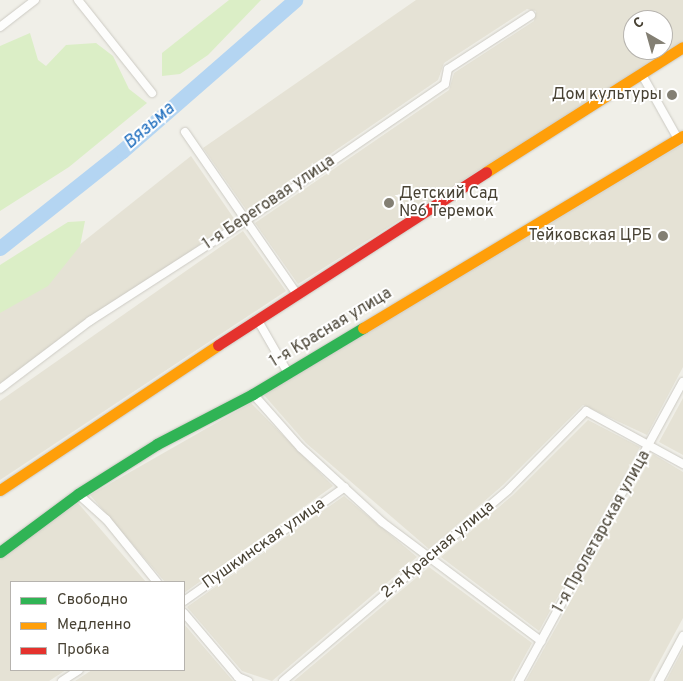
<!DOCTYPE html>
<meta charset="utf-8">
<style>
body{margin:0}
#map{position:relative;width:683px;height:681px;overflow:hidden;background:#f0efe8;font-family:Overpass,sans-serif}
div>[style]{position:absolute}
.residential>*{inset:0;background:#e5e2d5}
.green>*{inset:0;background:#dbeec6}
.river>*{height:15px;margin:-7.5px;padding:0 7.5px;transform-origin:7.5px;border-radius:7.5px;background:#b4d5f2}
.roads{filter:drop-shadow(0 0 1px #cccac3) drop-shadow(0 0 1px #cccac3)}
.street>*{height:8px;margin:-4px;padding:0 4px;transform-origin:4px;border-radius:4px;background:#fdfdfc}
.fast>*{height:11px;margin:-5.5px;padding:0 5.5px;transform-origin:5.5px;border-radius:5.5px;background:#30b455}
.slow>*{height:11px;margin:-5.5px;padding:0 5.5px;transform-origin:5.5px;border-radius:5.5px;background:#ff9f0a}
.jam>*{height:11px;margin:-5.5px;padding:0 5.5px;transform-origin:5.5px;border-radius:5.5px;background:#e5322d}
.dots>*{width:14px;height:14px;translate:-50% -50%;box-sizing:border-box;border:2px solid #fff;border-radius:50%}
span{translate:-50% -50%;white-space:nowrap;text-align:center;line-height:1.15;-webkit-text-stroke:4px #fff;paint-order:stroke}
.poi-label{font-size:16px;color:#484234}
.right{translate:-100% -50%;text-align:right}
.left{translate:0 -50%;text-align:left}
.street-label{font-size:16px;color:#484234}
.water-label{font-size:18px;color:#2270bf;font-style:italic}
.legend{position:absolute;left:10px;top:581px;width:175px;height:90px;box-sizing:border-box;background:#fff;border:1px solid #b6b3ae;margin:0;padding:6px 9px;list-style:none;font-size:15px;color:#484234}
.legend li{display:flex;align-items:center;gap:10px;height:25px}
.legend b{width:25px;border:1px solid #b6b3ae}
.north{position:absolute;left:623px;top:10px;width:50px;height:50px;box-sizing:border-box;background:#fff;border:1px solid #b6b3ae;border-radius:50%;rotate:322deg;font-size:14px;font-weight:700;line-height:20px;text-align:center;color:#484234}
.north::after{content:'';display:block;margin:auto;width:18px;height:22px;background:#837f73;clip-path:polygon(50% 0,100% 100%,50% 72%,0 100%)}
</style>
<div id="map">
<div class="residential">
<i style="clip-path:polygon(evenodd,416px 0,683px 0,683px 42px,298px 284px,255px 223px,449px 90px,454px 73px,534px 21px,536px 11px,527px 9px,444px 63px,438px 80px,247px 211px,203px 148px,416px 0,633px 20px,663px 20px,663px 50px,633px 50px,633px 20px)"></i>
<i style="clip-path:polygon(683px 144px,683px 367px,647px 435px,583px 405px,503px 485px,429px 549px,306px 443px,264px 395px)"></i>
<i style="clip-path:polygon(191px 156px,235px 220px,0 384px,0 308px)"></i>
<i style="clip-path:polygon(243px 231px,286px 291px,0 480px,0 401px)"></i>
<i style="clip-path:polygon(683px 398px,683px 455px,659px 442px)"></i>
<i style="clip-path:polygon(251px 403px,333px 486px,184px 593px,184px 582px,165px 582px,90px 495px)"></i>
<i style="clip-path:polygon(588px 420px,640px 447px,539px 631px,441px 557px,513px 495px)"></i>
<i style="clip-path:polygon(653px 454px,683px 472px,683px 618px,649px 681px,526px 681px)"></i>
<i style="clip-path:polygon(344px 496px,417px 557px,272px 681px,242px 671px,187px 607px)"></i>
<i style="clip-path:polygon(78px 503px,146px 582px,11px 582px,11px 670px,66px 670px,49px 681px,0 681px,0 558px)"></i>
<i style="clip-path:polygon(429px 567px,532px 643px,511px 681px,294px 681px)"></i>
<i style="clip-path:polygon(184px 624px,233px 681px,75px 681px,92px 670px,184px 670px)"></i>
<i style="clip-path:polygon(683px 649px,683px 681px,666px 681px)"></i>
</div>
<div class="green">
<i style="clip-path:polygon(229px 0,261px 0,208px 55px,180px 74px,162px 76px,162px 53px)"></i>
<i style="clip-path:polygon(30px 33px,38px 60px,46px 66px,66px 45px,96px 43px,113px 56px,129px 89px,147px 103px,69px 167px,0 211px,0 46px)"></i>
<i style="clip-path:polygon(85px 221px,80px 246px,48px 286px,0 313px,0 265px,68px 222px)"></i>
</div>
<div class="river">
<i style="left:0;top:248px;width:156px;rotate:-38.5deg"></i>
<i style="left:122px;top:151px;width:230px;rotate:-41.1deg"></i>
</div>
<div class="roads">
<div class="street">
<i style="left:78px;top:0;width:119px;rotate:51.5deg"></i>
<i style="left:0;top:27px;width:44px;rotate:-37.6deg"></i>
<i style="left:641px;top:73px;width:76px;rotate:60.7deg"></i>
<i style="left:185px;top:132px;width:196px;rotate:55.4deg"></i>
<i style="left:257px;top:319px;width:62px;rotate:60.1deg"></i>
<i style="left:0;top:389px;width:113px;rotate:-37.1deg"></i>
<i style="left:90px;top:321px;width:184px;rotate:-32.8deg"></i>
<i style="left:245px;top:221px;width:242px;rotate:-34.4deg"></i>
<i style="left:445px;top:84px;width:15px;rotate:-79deg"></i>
<i style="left:448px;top:69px;width:99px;rotate:-33deg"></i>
<i style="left:253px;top:394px;width:72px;rotate:48.4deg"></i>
<i style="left:301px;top:448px;width:110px;rotate:42.4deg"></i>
<i style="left:382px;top:522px;width:199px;rotate:36.8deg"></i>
<i style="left:78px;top:494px;width:38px;rotate:42deg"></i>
<i style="left:106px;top:519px;width:81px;rotate:51deg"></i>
<i style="left:184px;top:601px;width:197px;rotate:-35.3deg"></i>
<i style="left:184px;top:613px;width:84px;rotate:49.8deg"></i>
<i style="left:238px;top:677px;width:11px;rotate:22deg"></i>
<i style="left:62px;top:681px;width:20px;rotate:-33deg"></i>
<i style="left:283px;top:681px;width:295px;rotate:-40.3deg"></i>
<i style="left:508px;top:490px;width:111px;rotate:-45.4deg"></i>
<i style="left:586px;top:411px;width:111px;rotate:28.7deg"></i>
<i style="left:519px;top:681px;width:341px;rotate:-61.3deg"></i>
<i style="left:659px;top:681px;width:51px;rotate:-61.9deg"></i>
</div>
<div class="fast">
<i style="left:0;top:552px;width:97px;rotate:-36.6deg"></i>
<i style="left:78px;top:494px;width:93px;rotate:-32.3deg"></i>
<i style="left:157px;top:444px;width:108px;rotate:-27.5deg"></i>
<i style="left:253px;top:394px;width:128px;rotate:-31deg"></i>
</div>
<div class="slow">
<i style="left:486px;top:172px;width:233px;rotate:-32.4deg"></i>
<i style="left:363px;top:328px;width:373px;rotate:-31deg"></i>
<i style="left:0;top:490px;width:262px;rotate:-33.6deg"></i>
</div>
<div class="jam">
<i style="left:218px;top:345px;width:319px;rotate:-32.8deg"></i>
</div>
</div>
<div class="dots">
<i style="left:672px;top:95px;background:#837f73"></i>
<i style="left:389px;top:203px;background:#837f73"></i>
<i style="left:663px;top:236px;background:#837f73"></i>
</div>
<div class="poi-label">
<span class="right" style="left:662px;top:95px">Дом культуры</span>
<span class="left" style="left:399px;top:203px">Детский Сад<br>№6 Теремок</span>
<span class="right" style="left:652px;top:236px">Тейковская ЦРБ</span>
</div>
<div class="street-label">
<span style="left:269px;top:203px;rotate:-34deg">1-я Береговая улица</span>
<span style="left:331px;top:328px;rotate:-31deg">1-я Красная улица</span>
<span style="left:602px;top:532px;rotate:-61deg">1-я Пролетарская улица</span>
<span style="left:264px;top:544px;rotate:-35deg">Пушкинская улица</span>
<span style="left:438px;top:550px;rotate:-40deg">2-я Красная улица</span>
</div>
<div class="water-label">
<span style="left:150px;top:127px;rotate:-41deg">Вязьма</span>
</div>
<ul class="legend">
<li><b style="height:6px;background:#30b455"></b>Свободно</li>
<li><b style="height:6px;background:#ff9f0a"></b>Медленно</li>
<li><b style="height:6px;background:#e5322d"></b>Пробка</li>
</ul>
<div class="north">С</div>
</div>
